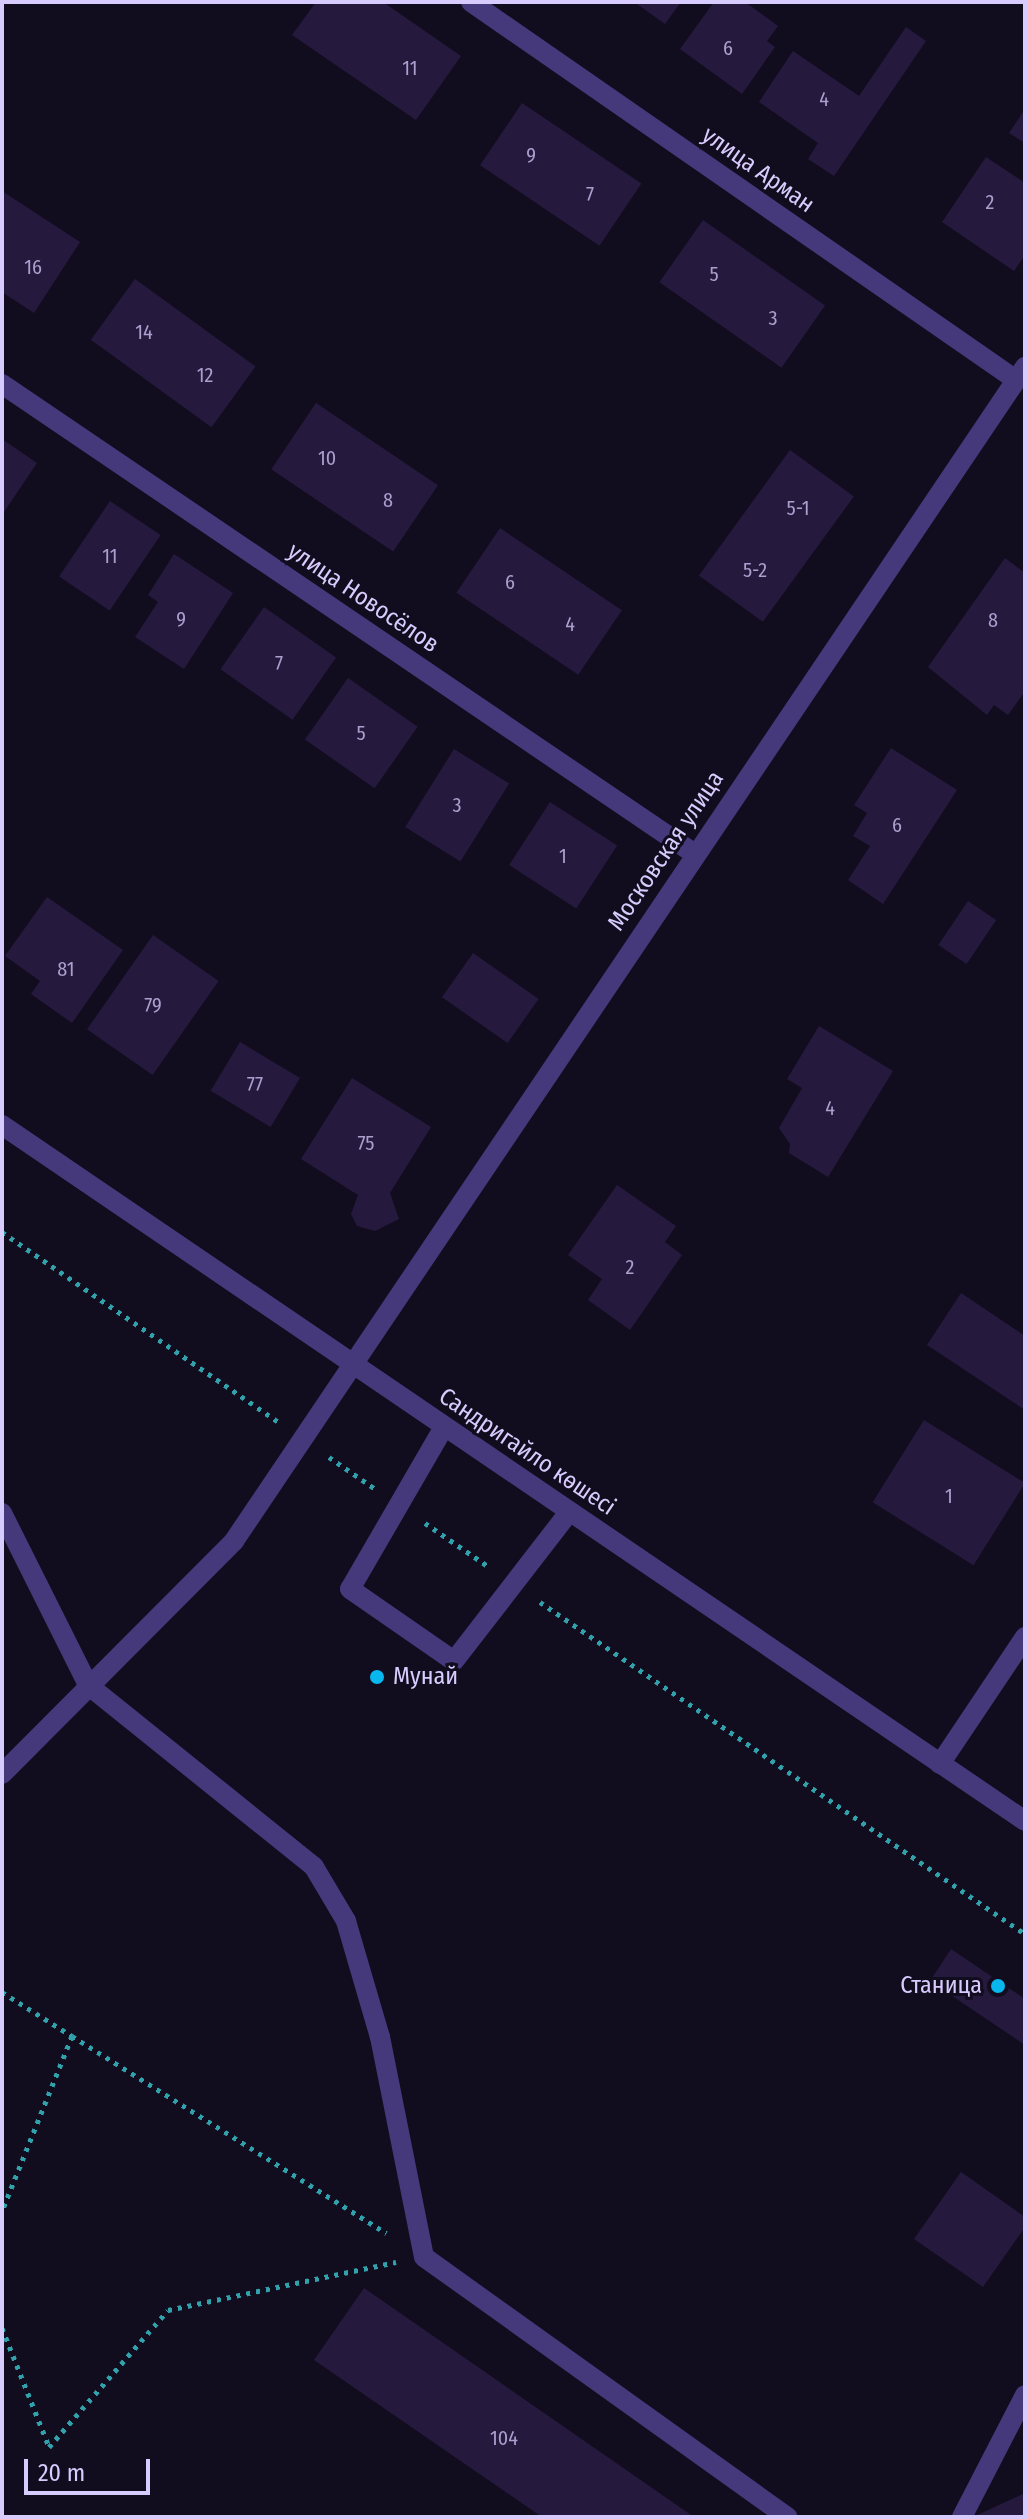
<!DOCTYPE html>
<meta charset="utf-8">
<style>
body{margin:0}
#map{position:relative;width:1027px;height:2519px;overflow:hidden;background:#120d1e;font-family:"Fira Sans Condensed",sans-serif}
div>[style]{position:absolute}
.building>*{inset:0;background:#26193e;transform-origin:0 0}
.path>*{height:5px;margin-top:-2.5px;transform-origin:0;background:repeating-linear-gradient(90deg,#31a2ac 0 4px,transparent 0 10px)}
.service>*{height:20px;margin:-10px;padding:0 10px;transform-origin:10px;border-radius:10px;background:#45397c}
.tertiary>*{height:20px;margin:-10px;padding:0 10px;transform-origin:10px;border-radius:10px;background:#45397c}
.dots>*{width:22px;height:22px;translate:-50% -50%;box-sizing:border-box;border:4px solid #120d1e;border-radius:50%}
span{translate:-50% -50%;white-space:nowrap;text-align:center;line-height:1.15;-webkit-text-stroke:6px #120d1e;paint-order:stroke}
.number-label{font-size:20px;color:#ac9ecd}
.number-label span{-webkit-text-stroke-width:0}
.street-label{font-size:24px;color:#d8cbfd}
.poi-label{font-size:24px;color:#d8cbfd}
.left{translate:0 -50%;text-align:left}
.right{translate:-100% -50%;text-align:right}
.frame{position:absolute;inset:0;border:4px solid #d8cbfd;pointer-events:none}
.scale{position:absolute;left:24px;top:2459px;width:126px;height:36px;box-sizing:border-box;border:4px solid #d8cbfd;border-top:0;padding-left:10px;font-size:24px;line-height:28px;white-space:nowrap;color:#d8cbfd;-webkit-text-stroke:6px #120d1e;paint-order:stroke}
</style>
<div id="map">
<div class="building">
<i style="clip-path:polygon(316px 2px,383px 2px,461px 56px,416px 120px,292px 35px)"></i>
<i style="clip-path:polygon(634px 2px,681px 2px,665px 24px)"></i>
<i style="clip-path:polygon(714px 2px,745px 2px,778px 26px,767px 41px,775px 47px,742px 94px,680px 49px)"></i>
<i style="clip-path:polygon(906px 27px,926px 41px,834px 176px,808px 159px,818px 143px,759px 102px,793px 51px,859px 96px)"></i>
<i style="left:522px;top:103px;width:144px;height:75px;rotate:34deg"></i>
<i style="clip-path:polygon(1025px 109px,1025px 143px,1009px 133px)"></i>
<i style="clip-path:polygon(986px 157px,1025px 183px,1025px 255px,1014px 271px,942px 222px)"></i>
<i style="clip-path:polygon(2px 191px,80px 242px,34px 313px,2px 292px)"></i>
<i style="left:703px;top:220px;width:149px;height:76px;rotate:35deg"></i>
<i style="left:135px;top:279px;width:149px;height:75px;rotate:36deg"></i>
<i style="left:316px;top:403px;width:147px;height:80px;rotate:34deg"></i>
<i style="clip-path:polygon(2px 439px,37px 463px,2px 515px)"></i>
<i style="left:790px;top:450px;width:79px;height:155px;rotate:36deg"></i>
<i style="left:110px;top:501px;width:61px;height:91px;rotate:34deg"></i>
<i style="left:500px;top:528px;width:147px;height:78px;rotate:34deg"></i>
<i style="clip-path:polygon(174px 554px,233px 593px,184px 669px,135px 637px,158px 602px,148px 595px)"></i>
<i style="clip-path:polygon(1005px 558px,1025px 573px,1025px 691px,1008px 715px,994px 705px,987px 715px,928px 667px)"></i>
<i style="left:264px;top:607px;width:88px;height:76px;rotate:35deg"></i>
<i style="left:348px;top:678px;width:85px;height:75px;rotate:35deg"></i>
<i style="clip-path:polygon(891px 748px,957px 790px,883px 904px,848px 880px,870px 846px,853px 836px,867px 813px,854px 805px)"></i>
<i style="left:454px;top:749px;width:65px;height:92px;rotate:32deg"></i>
<i style="left:550px;top:802px;width:80px;height:75px;rotate:33deg"></i>
<i style="clip-path:polygon(47px 897px,123px 950px,72px 1023px,31px 994px,40px 981px,5px 956px)"></i>
<i style="left:968px;top:901px;width:34px;height:53px;rotate:34deg"></i>
<i style="left:153px;top:935px;width:80px;height:115px;rotate:35deg"></i>
<i style="left:473px;top:953px;width:80px;height:54px;rotate:35deg"></i>
<i style="clip-path:polygon(819px 1026px,893px 1071px,828px 1177px,789px 1153px,790px 1144px,779px 1128px,802px 1088px,787px 1079px)"></i>
<i style="left:240px;top:1042px;width:70px;height:57px;rotate:31deg"></i>
<i style="clip-path:polygon(352px 1078px,431px 1127px,390px 1193px,399px 1219px,375px 1231px,357px 1226px,351px 1214px,358px 1195px,301px 1159px)"></i>
<i style="clip-path:polygon(617px 1185px,676px 1226px,665px 1242px,682px 1255px,630px 1330px,588px 1300px,602px 1279px,568px 1255px)"></i>
<i style="clip-path:polygon(961px 1293px,1025px 1336px,1025px 1410px,927px 1345px)"></i>
<i style="left:924px;top:1420px;width:119px;height:97px;rotate:32deg"></i>
<i style="clip-path:polygon(951px 1949px,1025px 1999px,1025px 2045px,930px 1981px)"></i>
<i style="clip-path:polygon(961px 2172px,1025px 2217px,1025px 2227px,983px 2287px,914px 2239px)"></i>
<i style="clip-path:polygon(364px 2288px,694px 2517px,542px 2517px,314px 2360px)"></i>
<i style="clip-path:polygon(1025px 2493px,1025px 2517px,973px 2517px)"></i>
</div>
<div class="path">
<i style="left:2px;top:1232px;width:335px;rotate:34.5deg"></i>
<i style="left:329px;top:1457px;width:55px;rotate:34.6deg"></i>
<i style="left:425px;top:1523px;width:78px;rotate:34.5deg"></i>
<i style="left:540px;top:1602px;width:588px;rotate:34.39deg"></i>
<i style="left:2px;top:1992px;width:83px;rotate:32.2deg"></i>
<i style="left:72px;top:2036px;width:188px;rotate:111.8deg"></i>
<i style="left:72px;top:2036px;width:371px;rotate:32.1deg"></i>
<i style="left:2px;top:2328px;width:128px;rotate:68.4deg"></i>
<i style="left:49px;top:2447px;width:181px;rotate:-49deg"></i>
<i style="left:168px;top:2310px;width:233px;rotate:-11.9deg"></i>
</div>
<div class="service">
<i style="left:471px;top:2px;width:663px;rotate:34.74deg"></i>
<i style="left:2px;top:384px;width:837px;rotate:34.15deg"></i>
<i style="left:444px;top:1427px;width:187px;rotate:120.1deg"></i>
<i style="left:350px;top:1589px;width:126px;rotate:34.7deg"></i>
<i style="left:454px;top:1661px;width:188px;rotate:-52.3deg"></i>
<i style="left:2px;top:1513px;width:192px;rotate:63.4deg"></i>
<i style="left:88px;top:1685px;width:290px;rotate:38.8deg"></i>
<i style="left:314px;top:1867px;width:63px;rotate:59.3deg"></i>
<i style="left:346px;top:1921px;width:121px;rotate:73.7deg"></i>
<i style="left:380px;top:2037px;width:224px;rotate:78.7deg"></i>
<i style="left:424px;top:2257px;width:447px;rotate:35.6deg"></i>
<i style="left:940px;top:1764px;width:153px;rotate:-56.2deg"></i>
<i style="left:2px;top:1774px;width:329px;rotate:-45.1deg"></i>
<i style="left:234px;top:1541px;width:1416px;rotate:-56.03deg"></i>
<i style="left:962px;top:2517px;width:137px;rotate:-62.7deg"></i>
</div>
<div class="tertiary">
<i style="left:2px;top:1125px;width:1237px;rotate:34.23deg"></i>
</div>
<div class="dots">
<i style="left:377px;top:1677px;background:#07b7ee"></i>
<i style="left:998px;top:1986px;background:#07b7ee"></i>
</div>
<div class="number-label">
<span style="left:728px;top:48px">6</span>
<span style="left:410px;top:68px">11</span>
<span style="left:824px;top:99px">4</span>
<span style="left:531px;top:155px">9</span>
<span style="left:590px;top:194px">7</span>
<span style="left:990px;top:202px">2</span>
<span style="left:33px;top:267px">16</span>
<span style="left:714px;top:274px">5</span>
<span style="left:773px;top:318px">3</span>
<span style="left:144px;top:332px">14</span>
<span style="left:205px;top:375px">12</span>
<span style="left:327px;top:458px">10</span>
<span style="left:388px;top:500px">8</span>
<span style="left:798px;top:508px">5-1</span>
<span style="left:110px;top:556px">11</span>
<span style="left:755px;top:570px">5-2</span>
<span style="left:510px;top:582px">6</span>
<span style="left:181px;top:619px">9</span>
<span style="left:993px;top:620px">8</span>
<span style="left:570px;top:624px">4</span>
<span style="left:279px;top:663px">7</span>
<span style="left:361px;top:733px">5</span>
<span style="left:457px;top:805px">3</span>
<span style="left:897px;top:825px">6</span>
<span style="left:563px;top:856px">1</span>
<span style="left:66px;top:969px">81</span>
<span style="left:153px;top:1005px">79</span>
<span style="left:255px;top:1084px">77</span>
<span style="left:830px;top:1108px">4</span>
<span style="left:366px;top:1143px">75</span>
<span style="left:630px;top:1267px">2</span>
<span style="left:949px;top:1496px">1</span>
<span style="left:504px;top:2438px">104</span>
</div>
<div class="street-label">
<span style="left:758px;top:170px;rotate:35deg">улица Арман</span>
<span style="left:363px;top:598px;rotate:34deg">улица Новосёлов</span>
<span style="left:666px;top:851px;rotate:-56deg">Московская улица</span>
<span style="left:527px;top:1452px;rotate:34deg">Сандригайло көшесі</span>
</div>
<div class="poi-label">
<span class="left" style="left:393px;top:1677px">Мунай</span>
<span class="right" style="left:982px;top:1986px">Станица</span>
</div>
<div class="frame"></div>
<div class="scale">20 m</div>
</div>
